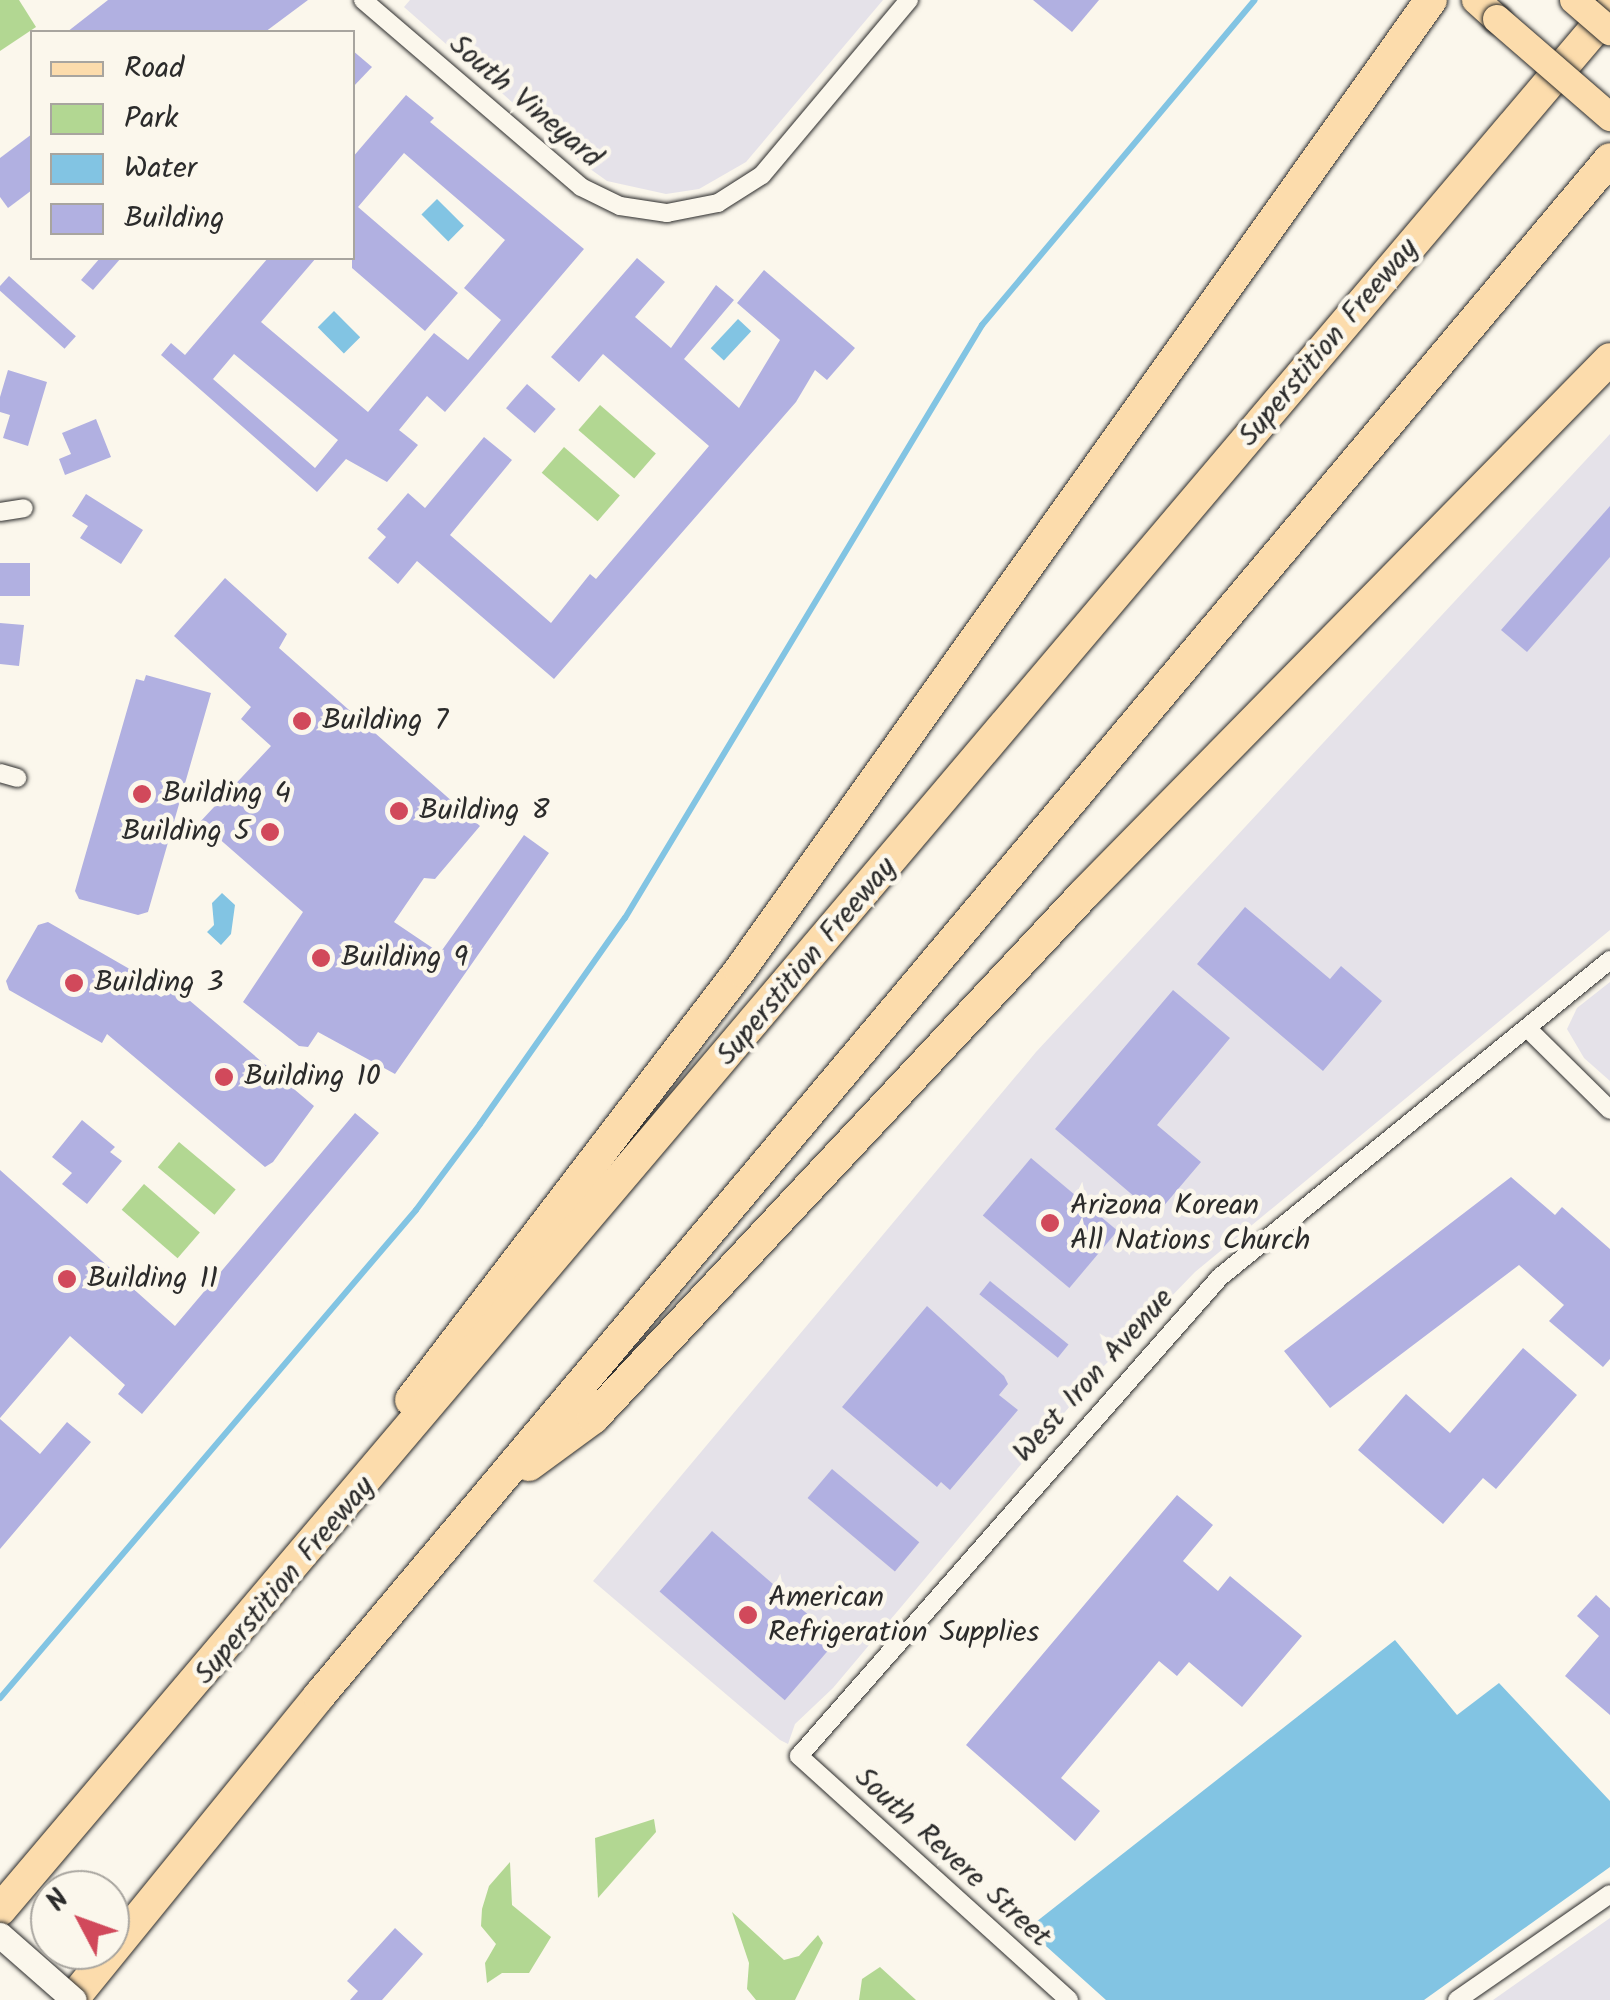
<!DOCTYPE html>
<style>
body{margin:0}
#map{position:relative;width:1610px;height:2000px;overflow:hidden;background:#fbf7ec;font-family:Kalam,sans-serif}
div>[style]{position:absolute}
.built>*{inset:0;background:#e5e2e9}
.green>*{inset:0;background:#b2d792;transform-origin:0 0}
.water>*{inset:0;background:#82c4e3;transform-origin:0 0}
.stream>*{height:6px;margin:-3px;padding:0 3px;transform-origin:3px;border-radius:3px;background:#82c4e3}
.building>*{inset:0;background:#b1b0e1;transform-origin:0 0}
.roads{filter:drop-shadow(0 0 2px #2b2b2b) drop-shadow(0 0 2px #2b2b2b)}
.street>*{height:18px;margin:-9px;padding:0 9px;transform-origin:9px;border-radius:9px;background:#fbf7ec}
.primary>*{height:28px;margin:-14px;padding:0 14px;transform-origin:14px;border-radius:14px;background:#fcdcac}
.highway>*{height:32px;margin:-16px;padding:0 16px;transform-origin:16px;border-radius:16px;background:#fcdcac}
.bridges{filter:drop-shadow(0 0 2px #2b2b2b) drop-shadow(0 0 2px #2b2b2b)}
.secondary-bridge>*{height:25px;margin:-12.5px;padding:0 12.5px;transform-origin:12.5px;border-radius:12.5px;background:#fbf7ec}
.primary-bridge>*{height:28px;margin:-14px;padding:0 14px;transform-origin:14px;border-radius:14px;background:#fcdcac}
.dots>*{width:28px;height:28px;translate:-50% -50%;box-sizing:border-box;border:5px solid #fbf7ec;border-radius:50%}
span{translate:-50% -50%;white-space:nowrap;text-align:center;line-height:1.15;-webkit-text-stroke:9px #fbf7ec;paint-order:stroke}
.street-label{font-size:30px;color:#2b2b2b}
.poi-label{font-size:30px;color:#2b2b2b}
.left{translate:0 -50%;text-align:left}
.right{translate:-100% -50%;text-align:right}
.legend{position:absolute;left:30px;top:30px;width:325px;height:230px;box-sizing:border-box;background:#fbf7ec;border:2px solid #a8a59f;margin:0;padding:12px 18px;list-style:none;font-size:30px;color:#2b2b2b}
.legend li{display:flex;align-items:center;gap:20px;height:50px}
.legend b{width:50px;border:2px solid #a8a59f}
.north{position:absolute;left:30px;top:1870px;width:100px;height:100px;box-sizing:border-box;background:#fbf7ec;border:2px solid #a8a59f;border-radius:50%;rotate:311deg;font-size:28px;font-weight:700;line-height:40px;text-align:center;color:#2b2b2b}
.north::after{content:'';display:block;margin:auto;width:35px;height:45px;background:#d1495b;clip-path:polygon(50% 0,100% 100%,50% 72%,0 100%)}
</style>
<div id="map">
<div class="built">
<i style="clip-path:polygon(410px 0,883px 0,746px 162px,699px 189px,666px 194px,607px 181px,579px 161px,404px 7px)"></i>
<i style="clip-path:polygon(1610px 434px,1610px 930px,1195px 1272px,1102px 1368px,833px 1688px,795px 1724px,788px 1744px,780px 1740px,593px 1581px,1036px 1052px)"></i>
<i style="clip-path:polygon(1610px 982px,1610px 1081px,1584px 1058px,1567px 1029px,1577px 1008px)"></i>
<i style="clip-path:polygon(1610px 1918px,1610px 2000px,1493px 2000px)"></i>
</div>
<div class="green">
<i style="clip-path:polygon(0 0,19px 0,36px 27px,0 51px)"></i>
<i style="left:600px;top:405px;width:74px;height:33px;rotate:41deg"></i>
<i style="left:564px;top:447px;width:74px;height:34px;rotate:41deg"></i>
<i style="left:179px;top:1142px;width:74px;height:33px;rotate:40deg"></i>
<i style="left:144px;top:1184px;width:74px;height:34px;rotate:41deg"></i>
<i style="clip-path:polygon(654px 1819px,656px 1832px,598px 1898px,595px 1838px)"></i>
<i style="clip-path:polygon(510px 1862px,512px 1905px,551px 1937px,529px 1973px,502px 1973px,487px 1983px,485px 1963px,496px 1944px,481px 1926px,482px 1909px,489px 1886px)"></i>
<i style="clip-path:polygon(732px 1912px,784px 1960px,799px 1956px,818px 1935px,823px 1943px,795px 2000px,756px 2000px,747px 1989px,749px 1963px)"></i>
<i style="clip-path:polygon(880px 1967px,916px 2000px,859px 2000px,862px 1979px)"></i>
</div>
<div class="water">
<i style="left:437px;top:199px;width:38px;height:22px;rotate:45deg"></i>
<i style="left:334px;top:311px;width:37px;height:23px;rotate:45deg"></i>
<i style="left:738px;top:319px;width:18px;height:40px;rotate:43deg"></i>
<i style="clip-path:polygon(222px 893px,235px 905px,231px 934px,221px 945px,207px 932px,214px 925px,212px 903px)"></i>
<i style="clip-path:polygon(1395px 1640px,1457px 1715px,1499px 1683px,1610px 1801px,1610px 1867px,1424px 2000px,1106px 2000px,1027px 1929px)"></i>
</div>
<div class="stream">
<i style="left:0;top:1698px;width:641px;rotate:-49.55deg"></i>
<i style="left:416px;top:1210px;width:107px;rotate:-53.3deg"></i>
<i style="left:480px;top:1124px;width:252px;rotate:-54.9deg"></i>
<i style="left:625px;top:918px;width:692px;rotate:-58.95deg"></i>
<i style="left:982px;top:325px;width:424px;rotate:-50deg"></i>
</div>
<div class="building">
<i style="clip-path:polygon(108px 0,308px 0,265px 32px,67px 32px)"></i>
<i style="clip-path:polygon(1033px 0,1099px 0,1072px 32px)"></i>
<i style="clip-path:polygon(352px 50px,372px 67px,352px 88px)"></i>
<i style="clip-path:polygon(evenodd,406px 95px,434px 118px,430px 122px,584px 249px,445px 412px,427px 396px,399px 430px,418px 445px,387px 482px,346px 459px,317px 492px,161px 355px,171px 343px,185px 355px,268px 258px,316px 258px,261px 322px,368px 412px,434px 333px,468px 360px,501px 320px,464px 288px,505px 240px,404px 153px,358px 207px,458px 293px,425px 331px,352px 268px,352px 158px,406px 95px,234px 354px,338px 440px,315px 468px,213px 379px,234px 354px)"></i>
<i style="clip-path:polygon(32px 134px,32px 190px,8px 208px,0 197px,0 158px)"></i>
<i style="clip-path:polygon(100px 258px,121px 258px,93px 290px,81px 280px)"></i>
<i style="clip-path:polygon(637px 258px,665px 282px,635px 317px,671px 348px,716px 285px,734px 300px,684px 359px,739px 408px,780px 340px,737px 303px,764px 270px,855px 348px,827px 380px,815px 370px,796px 402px,554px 679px,417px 561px,398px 584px,368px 558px,386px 537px,377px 529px,408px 493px,425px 508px,484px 437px,512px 460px,450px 535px,551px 623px,590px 574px,596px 579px,709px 446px,603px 354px,579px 382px,551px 357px)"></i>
<i style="left:9px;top:276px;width:90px;height:17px;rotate:42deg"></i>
<i style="clip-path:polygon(8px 370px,47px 382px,28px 446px,3px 438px,10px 415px,0 412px,0 397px)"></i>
<i style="left:527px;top:384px;width:38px;height:32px;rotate:41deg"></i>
<i style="clip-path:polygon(96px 419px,111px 457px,65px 475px,59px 459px,71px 454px,62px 433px)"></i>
<i style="clip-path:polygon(86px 494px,143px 530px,121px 564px,80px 538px,88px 526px,72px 516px)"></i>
<i style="clip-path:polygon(1610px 506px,1610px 557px,1527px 652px,1501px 630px)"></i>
<i style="left:30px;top:563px;width:33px;height:30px;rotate:90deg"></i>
<i style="clip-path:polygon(225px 578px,287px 634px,279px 648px,480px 826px,435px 879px,424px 878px,394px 922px,440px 953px,524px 835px,549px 853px,395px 1074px,318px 1032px,308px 1047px,299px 1046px,243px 1002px,303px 912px,200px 822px,271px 746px,241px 719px,251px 707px,174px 636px)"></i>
<i style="clip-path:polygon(0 623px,24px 625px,19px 666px,0 664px)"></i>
<i style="clip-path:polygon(146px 675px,211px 693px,148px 912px,138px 915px,79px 899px,75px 891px,136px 679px,144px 681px)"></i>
<i style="clip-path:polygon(1245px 907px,1330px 979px,1341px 966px,1382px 1001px,1323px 1071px,1197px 964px)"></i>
<i style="clip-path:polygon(48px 922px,140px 975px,136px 982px,161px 997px,176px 989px,314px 1106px,273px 1162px,265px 1167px,107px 1034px,102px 1043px,9px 990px,6px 981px,38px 925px)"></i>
<i style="clip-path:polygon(1173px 990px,1230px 1038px,1157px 1125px,1201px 1162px,1156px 1215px,1055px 1129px)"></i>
<i style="clip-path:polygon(355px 1113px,379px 1133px,142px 1414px,118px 1394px,125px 1385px,70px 1336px,0 1418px,0 1170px,175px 1326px)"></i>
<i style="clip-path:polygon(82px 1120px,115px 1147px,110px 1152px,122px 1161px,87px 1204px,62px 1184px,72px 1173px,52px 1157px)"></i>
<i style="left:1031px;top:1158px;width:113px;height:75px;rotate:40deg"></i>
<i style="clip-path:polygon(1511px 1177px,1555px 1215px,1562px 1207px,1610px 1249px,1610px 1359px,1603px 1367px,1549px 1321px,1564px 1305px,1519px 1265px,1330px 1408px,1284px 1351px)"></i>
<i style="left:990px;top:1281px;width:101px;height:17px;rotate:39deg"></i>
<i style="clip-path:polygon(927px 1306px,1004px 1376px,1008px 1384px,999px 1395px,1018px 1410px,950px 1490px,941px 1482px,937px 1487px,842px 1407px)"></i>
<i style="clip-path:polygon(1523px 1348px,1577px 1395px,1496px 1489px,1483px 1478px,1443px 1524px,1358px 1450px,1406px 1394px,1450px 1433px)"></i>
<i style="clip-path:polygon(0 1419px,40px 1454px,67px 1422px,91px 1442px,0 1549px)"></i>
<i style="left:832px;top:1469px;width:114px;height:38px;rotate:40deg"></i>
<i style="clip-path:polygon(1177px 1495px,1213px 1525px,1183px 1561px,1218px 1591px,1230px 1576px,1302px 1636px,1242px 1707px,1189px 1662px,1177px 1676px,1159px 1661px,1061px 1778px,1100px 1811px,1075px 1841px,966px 1745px)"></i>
<i style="left:712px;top:1531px;width:166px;height:80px;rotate:41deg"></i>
<i style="clip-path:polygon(1596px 1595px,1610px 1608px,1610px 1715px,1565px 1676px,1599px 1636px,1577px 1616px)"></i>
<i style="clip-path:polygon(395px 1928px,423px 1954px,382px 2000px,350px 2000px,358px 1991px,347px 1981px)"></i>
</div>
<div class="roads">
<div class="street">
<i style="left:363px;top:0;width:287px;rotate:40.6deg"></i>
<i style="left:581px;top:187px;width:43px;rotate:26deg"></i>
<i style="left:620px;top:206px;width:48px;rotate:8.5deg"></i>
<i style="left:667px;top:213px;width:52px;rotate:-11.1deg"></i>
<i style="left:718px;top:203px;width:52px;rotate:-32.5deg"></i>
<i style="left:762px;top:175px;width:229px;rotate:-50deg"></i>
<i style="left:0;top:512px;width:24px;rotate:-9deg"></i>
<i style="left:0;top:773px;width:18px;rotate:16deg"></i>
<i style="left:1528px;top:1029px;width:115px;rotate:44.6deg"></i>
<i style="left:1069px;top:2000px;width:364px;rotate:-137.9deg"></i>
<i style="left:799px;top:1756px;width:638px;rotate:-48.69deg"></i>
<i style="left:1220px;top:1277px;width:503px;rotate:-39.1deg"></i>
<i style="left:1457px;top:2000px;width:186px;rotate:-34.7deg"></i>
</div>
<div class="primary">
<i style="left:1476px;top:0;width:28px;rotate:42deg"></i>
</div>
<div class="highway">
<i style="left:411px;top:1400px;width:541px;rotate:-52.58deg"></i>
<i style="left:740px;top:970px;width:1191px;rotate:-54.54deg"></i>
<i style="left:529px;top:1465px;width:79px;rotate:-36.3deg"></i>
<i style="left:593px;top:1418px;width:718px;rotate:-46.86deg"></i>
<i style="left:1084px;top:894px;width:750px;rotate:-45.49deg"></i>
<i style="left:0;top:1910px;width:2490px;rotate:-49.71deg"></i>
<i style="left:72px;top:2000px;width:392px;rotate:-50.9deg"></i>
<i style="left:319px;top:1696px;width:2007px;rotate:-49.97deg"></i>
</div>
</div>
<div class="bridges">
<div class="secondary-bridge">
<i style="left:0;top:1935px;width:98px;rotate:41.3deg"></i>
</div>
<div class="primary-bridge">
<i style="left:1574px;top:0;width:48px;rotate:40.7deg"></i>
<i style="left:1497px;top:19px;width:150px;rotate:40.9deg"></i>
</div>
</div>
<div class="dots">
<i style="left:302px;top:721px;background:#d1495b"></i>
<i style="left:142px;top:794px;background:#d1495b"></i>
<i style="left:399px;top:811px;background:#d1495b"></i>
<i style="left:270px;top:832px;background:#d1495b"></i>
<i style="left:321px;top:958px;background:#d1495b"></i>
<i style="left:74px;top:983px;background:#d1495b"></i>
<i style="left:224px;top:1077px;background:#d1495b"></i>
<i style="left:1050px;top:1223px;background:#d1495b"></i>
<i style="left:67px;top:1279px;background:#d1495b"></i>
<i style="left:748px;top:1615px;background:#d1495b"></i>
</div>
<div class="street-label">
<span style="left:525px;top:102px;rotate:40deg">South Vineyard</span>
<span style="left:1329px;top:343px;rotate:-50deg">Superstition Freeway</span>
<span style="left:807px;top:962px;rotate:-50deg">Superstition Freeway</span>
<span style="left:1094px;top:1376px;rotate:-48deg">West Iron Avenue</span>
<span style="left:285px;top:1581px;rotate:-50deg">Superstition Freeway</span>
<span style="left:952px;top:1858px;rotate:42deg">South Revere Street</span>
</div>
<div class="poi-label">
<span class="left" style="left:322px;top:721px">Building 7</span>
<span class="left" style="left:162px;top:794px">Building 4</span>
<span class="left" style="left:419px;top:811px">Building 8</span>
<span class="right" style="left:250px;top:832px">Building 5</span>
<span class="left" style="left:341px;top:958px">Building 9</span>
<span class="left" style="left:94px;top:983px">Building 3</span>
<span class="left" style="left:244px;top:1077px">Building 10</span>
<span class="left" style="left:1070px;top:1223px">Arizona Korean<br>All Nations Church</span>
<span class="left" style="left:87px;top:1279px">Building 11</span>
<span class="left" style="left:768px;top:1615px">American<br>Refrigeration Supplies</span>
</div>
<ul class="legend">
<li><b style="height:12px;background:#fcdcac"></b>Road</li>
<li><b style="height:28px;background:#b2d792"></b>Park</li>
<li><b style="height:28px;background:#82c4e3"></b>Water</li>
<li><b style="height:28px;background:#b1b0e1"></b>Building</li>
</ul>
<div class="north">N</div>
</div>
